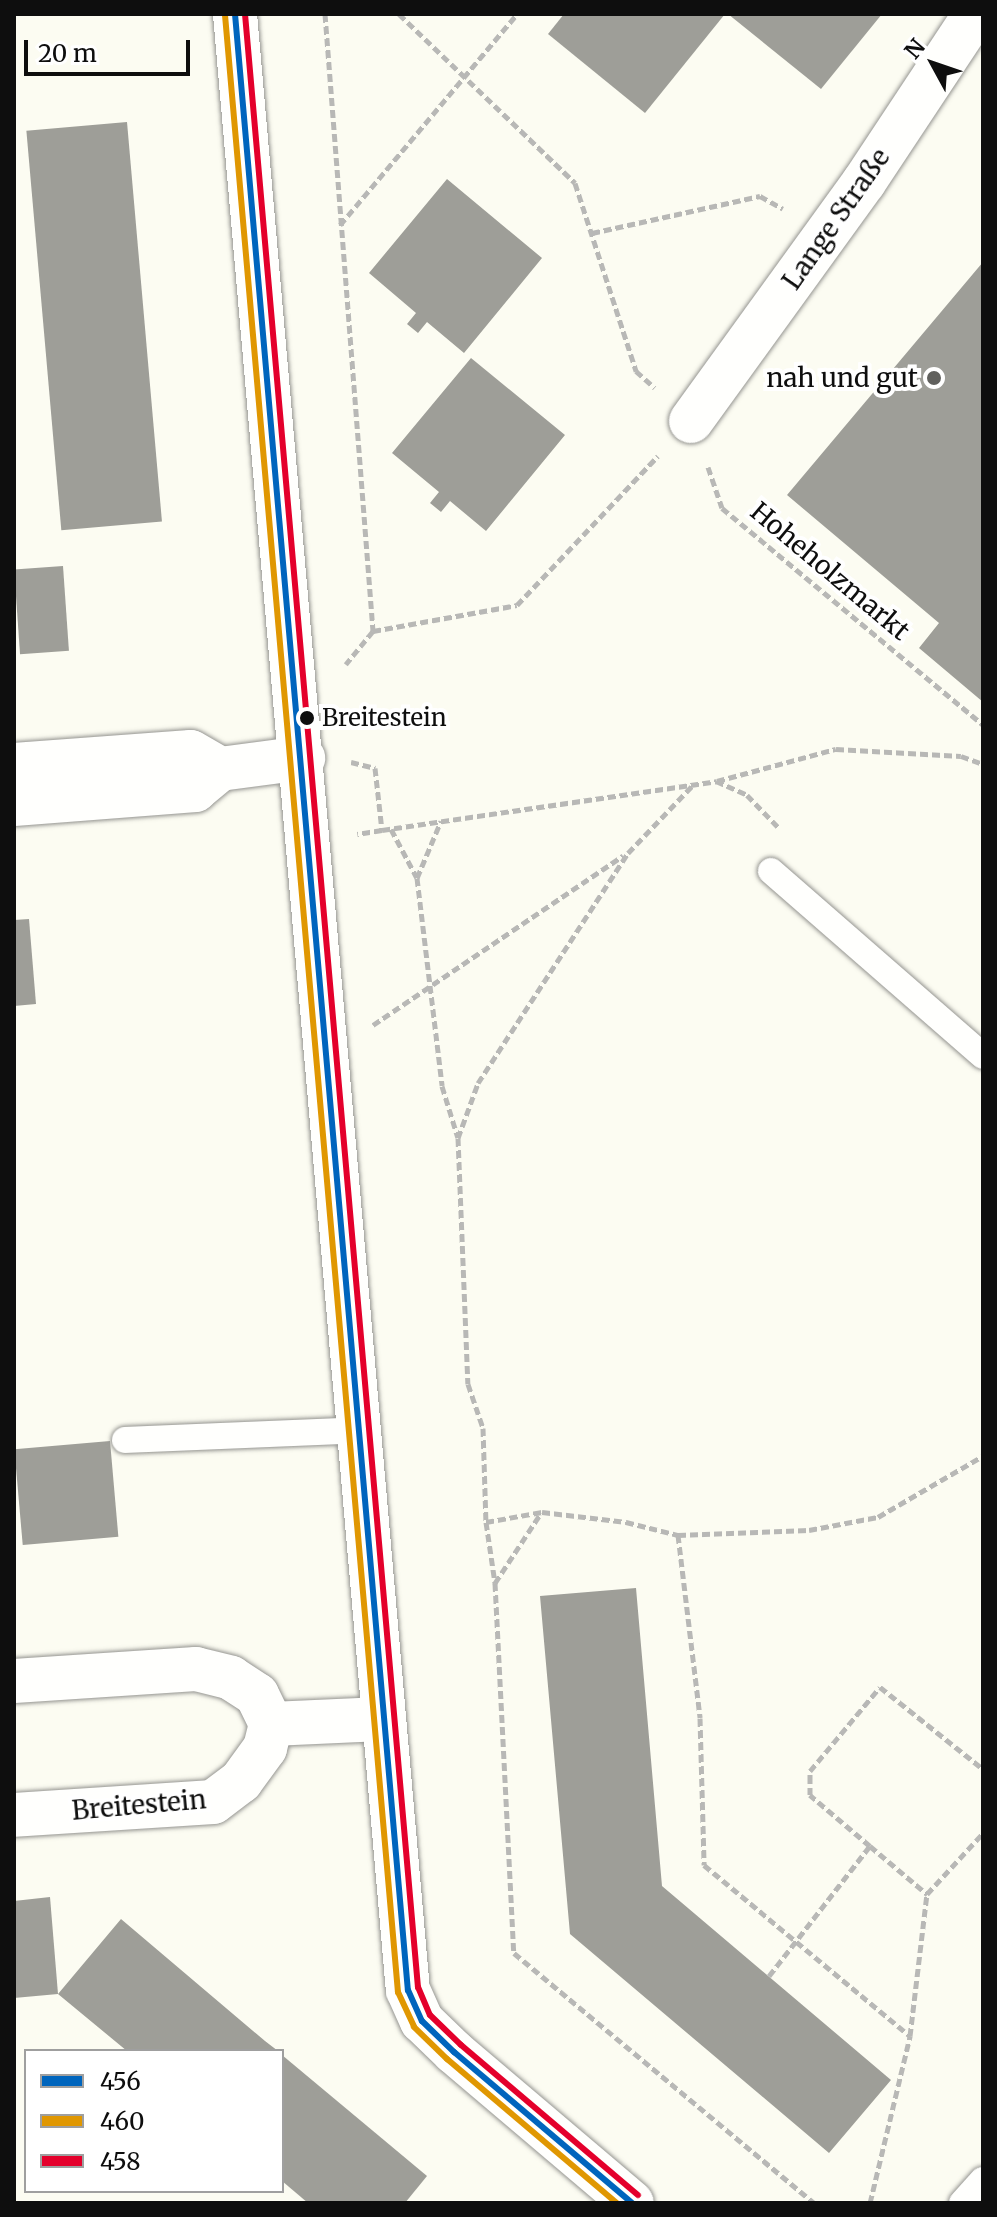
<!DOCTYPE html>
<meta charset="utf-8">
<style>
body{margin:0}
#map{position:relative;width:997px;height:2217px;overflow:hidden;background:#fcfcf2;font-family:Merriweather,serif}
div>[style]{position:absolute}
.building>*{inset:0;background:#9e9e98;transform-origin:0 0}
.path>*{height:5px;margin-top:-2.5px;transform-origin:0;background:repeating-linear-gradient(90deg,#b8b8b6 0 8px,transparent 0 12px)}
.roads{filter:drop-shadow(0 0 2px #959591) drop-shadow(0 0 2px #959591)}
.lane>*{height:26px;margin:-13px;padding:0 13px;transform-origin:13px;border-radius:13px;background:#fffffd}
.street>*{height:44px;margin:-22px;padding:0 22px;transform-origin:22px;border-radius:22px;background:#fffffd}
.bus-1>*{height:6px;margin:-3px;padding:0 3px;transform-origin:3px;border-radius:3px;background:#0065bd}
.bus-2>*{height:6px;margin:-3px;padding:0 3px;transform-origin:3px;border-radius:3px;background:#e09701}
.bus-3>*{height:6px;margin:-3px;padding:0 3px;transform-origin:3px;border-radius:3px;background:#e4002b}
.dots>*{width:22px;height:22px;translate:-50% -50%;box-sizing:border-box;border:4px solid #fff;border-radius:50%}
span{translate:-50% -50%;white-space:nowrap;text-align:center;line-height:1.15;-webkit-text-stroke:8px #fff;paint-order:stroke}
.bus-label{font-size:24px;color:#0e0e0e}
.left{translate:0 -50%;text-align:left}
.street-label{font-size:26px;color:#0e0e0e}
.poi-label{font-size:26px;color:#0e0e0e}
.right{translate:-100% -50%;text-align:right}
.frame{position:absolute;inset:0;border:16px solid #0e0e0e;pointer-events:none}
.legend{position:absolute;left:24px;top:2049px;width:260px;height:144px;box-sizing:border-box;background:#fff;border:2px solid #9f9f9f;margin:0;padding:10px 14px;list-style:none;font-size:24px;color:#0e0e0e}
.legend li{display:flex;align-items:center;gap:16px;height:40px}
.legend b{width:40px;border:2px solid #9f9f9f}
.north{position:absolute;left:893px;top:24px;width:80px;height:80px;-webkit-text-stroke:6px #fff;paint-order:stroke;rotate:310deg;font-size:22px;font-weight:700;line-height:32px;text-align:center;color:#0e0e0e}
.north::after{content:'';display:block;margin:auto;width:28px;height:36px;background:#0e0e0e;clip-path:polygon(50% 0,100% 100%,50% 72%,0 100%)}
.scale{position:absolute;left:24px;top:40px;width:166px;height:36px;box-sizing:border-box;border:4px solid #0e0e0e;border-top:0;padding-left:10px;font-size:24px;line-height:28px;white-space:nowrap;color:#0e0e0e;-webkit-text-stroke:6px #fff;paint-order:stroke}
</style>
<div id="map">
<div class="building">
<i style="clip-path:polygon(564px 14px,725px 14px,645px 113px,548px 34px)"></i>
<i style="clip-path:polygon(728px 14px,882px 14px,821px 89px)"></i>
<i style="left:127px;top:122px;width:401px;height:101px;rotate:85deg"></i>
<i style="clip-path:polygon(447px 179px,542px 258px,464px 353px,427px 322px,418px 333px,407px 324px,416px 313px,369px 273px)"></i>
<i style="clip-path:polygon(983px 262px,983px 702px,919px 648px,939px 623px,787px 495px)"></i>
<i style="clip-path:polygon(471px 358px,565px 435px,486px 531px,450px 501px,441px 512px,430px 503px,439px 492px,392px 453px)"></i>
<i style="left:63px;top:566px;width:85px;height:49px;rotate:86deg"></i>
<i style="clip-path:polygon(29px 919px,36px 1004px,14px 1006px,14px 920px)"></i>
<i style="left:110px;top:1441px;width:96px;height:96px;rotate:85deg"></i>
<i style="clip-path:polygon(636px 1588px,662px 1886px,891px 2080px,829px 2153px,570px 1934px,540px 1596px)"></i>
<i style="clip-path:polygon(50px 1897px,58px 1994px,14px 1998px,14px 1901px)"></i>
<i style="clip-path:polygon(121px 1919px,265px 2041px,278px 2051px,127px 2051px,58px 1994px)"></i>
<i style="clip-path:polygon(282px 2055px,427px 2176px,405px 2203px,308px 2203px,282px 2181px)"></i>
</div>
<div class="path">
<i style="left:325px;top:14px;width:619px;rotate:85.55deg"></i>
<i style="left:373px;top:631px;width:43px;rotate:129.3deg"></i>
<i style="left:399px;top:14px;width:244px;rotate:43.8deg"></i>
<i style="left:575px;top:183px;width:198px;rotate:72deg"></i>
<i style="left:636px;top:371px;width:25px;rotate:42deg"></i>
<i style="left:340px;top:225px;width:275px;rotate:-50deg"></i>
<i style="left:592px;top:233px;width:172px;rotate:-12.4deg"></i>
<i style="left:760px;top:196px;width:26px;rotate:29deg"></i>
<i style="left:708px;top:467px;width:43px;rotate:71.1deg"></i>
<i style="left:722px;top:508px;width:339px;rotate:39.7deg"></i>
<i style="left:373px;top:631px;width:146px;rotate:-10.2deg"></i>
<i style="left:517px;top:605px;width:205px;rotate:-46.6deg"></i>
<i style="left:351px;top:762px;width:25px;rotate:14deg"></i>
<i style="left:375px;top:768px;width:62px;rotate:83.6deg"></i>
<i style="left:382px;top:830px;width:25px;rotate:171deg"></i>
<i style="left:717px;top:781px;width:123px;rotate:-15.1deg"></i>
<i style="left:836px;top:749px;width:125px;rotate:3.2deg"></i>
<i style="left:961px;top:756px;width:23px;rotate:20deg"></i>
<i style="left:391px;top:829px;width:55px;rotate:62deg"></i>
<i style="left:417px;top:878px;width:62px;rotate:-67.2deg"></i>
<i style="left:382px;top:830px;width:338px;rotate:-8.3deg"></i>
<i style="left:716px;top:781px;width:34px;rotate:24deg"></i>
<i style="left:747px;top:795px;width:47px;rotate:45.9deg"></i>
<i style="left:417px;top:878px;width:209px;rotate:83.1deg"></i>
<i style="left:442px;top:1086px;width:54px;rotate:72.9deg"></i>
<i style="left:458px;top:1138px;width:59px;rotate:-70deg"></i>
<i style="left:478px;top:1083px;width:275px;rotate:-56.9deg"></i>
<i style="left:628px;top:853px;width:94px;rotate:-46.3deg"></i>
<i style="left:373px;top:1025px;width:302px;rotate:-34.1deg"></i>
<i style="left:458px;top:1138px;width:246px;rotate:87.7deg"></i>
<i style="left:468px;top:1384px;width:46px;rotate:71.2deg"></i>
<i style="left:483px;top:1428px;width:94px;rotate:88.2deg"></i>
<i style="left:486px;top:1522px;width:57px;rotate:-10.1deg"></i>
<i style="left:542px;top:1512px;width:85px;rotate:6.8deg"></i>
<i style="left:626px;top:1522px;width:54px;rotate:14deg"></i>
<i style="left:678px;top:1535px;width:131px;rotate:-2.2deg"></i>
<i style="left:809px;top:1530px;width:70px;rotate:-10.7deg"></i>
<i style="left:878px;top:1517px;width:121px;rotate:-30.2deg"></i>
<i style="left:486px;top:1522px;width:62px;rotate:81.6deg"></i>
<i style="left:495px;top:1583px;width:84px;rotate:-56.7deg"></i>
<i style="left:678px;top:1535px;width:184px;rotate:83.1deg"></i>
<i style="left:700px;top:1718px;width:147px;rotate:88.4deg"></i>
<i style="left:704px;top:1865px;width:268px;rotate:39.7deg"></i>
<i style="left:910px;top:2036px;width:143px;rotate:-83.2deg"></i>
<i style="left:927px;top:1894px;width:83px;rotate:-47.4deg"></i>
<i style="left:495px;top:1583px;width:370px;rotate:87.1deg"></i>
<i style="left:514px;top:1953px;width:391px;rotate:39.8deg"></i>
<i style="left:870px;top:1846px;width:75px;rotate:40.1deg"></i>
<i style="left:769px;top:1976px;width:165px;rotate:-52.2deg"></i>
<i style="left:870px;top:1846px;width:79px;rotate:-139.6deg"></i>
<i style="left:810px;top:1795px;width:24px;rotate:-90deg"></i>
<i style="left:810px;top:1771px;width:109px;rotate:-50.2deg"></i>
<i style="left:880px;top:1687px;width:132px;rotate:38.5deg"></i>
<i style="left:870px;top:2203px;width:172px;rotate:-76.5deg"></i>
</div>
<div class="roads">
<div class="lane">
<i style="left:771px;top:871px;width:281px;rotate:41.1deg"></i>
<i style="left:125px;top:1440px;width:234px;rotate:-2.4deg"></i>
<i style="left:962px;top:2203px;width:31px;rotate:-48deg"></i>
</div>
<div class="street">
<i style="left:235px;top:14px;width:1984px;rotate:85deg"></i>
<i style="left:408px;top:1990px;width:34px;rotate:66deg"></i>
<i style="left:422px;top:2021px;width:45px;rotate:44.1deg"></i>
<i style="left:454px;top:2052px;width:233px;rotate:40.3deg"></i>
<i style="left:691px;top:421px;width:295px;rotate:-54.1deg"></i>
<i style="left:864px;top:182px;width:201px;rotate:-56.5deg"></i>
<i style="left:14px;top:765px;width:177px;rotate:-4.2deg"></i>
<i style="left:191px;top:752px;width:34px;rotate:30deg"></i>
<i style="left:14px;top:804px;width:182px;rotate:-4.4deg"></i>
<i style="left:195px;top:790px;width:33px;rotate:-40deg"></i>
<i style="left:220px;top:769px;width:84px;rotate:-7.5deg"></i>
<i style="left:14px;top:1681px;width:182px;rotate:-3.8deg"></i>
<i style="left:196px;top:1669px;width:36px;rotate:14deg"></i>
<i style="left:231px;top:1678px;width:31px;rotate:33deg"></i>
<i style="left:257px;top:1695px;width:32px;rotate:64deg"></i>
<i style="left:271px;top:1724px;width:25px;rotate:104deg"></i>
<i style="left:265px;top:1748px;width:41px;rotate:126deg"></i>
<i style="left:241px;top:1781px;width:35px;rotate:143deg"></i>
<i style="left:213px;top:1802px;width:199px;rotate:176.3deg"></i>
<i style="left:271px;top:1724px;width:111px;rotate:-2.6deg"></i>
</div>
</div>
<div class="bus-1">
<i style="left:235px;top:14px;width:1984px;rotate:85deg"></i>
<i style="left:408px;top:1990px;width:34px;rotate:66deg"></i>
<i style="left:422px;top:2021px;width:45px;rotate:44.1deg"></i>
<i style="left:454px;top:2052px;width:233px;rotate:40.3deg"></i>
</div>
<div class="bus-2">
<i style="left:225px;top:15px;width:1985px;rotate:85deg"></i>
<i style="left:398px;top:1992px;width:38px;rotate:65deg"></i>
<i style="left:414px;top:2027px;width:46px;rotate:44.1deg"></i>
<i style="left:447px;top:2059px;width:223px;rotate:40.3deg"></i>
</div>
<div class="bus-3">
<i style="left:245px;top:14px;width:1981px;rotate:84.99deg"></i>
<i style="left:418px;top:1987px;width:30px;rotate:67deg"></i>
<i style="left:430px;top:2015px;width:43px;rotate:44.1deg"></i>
<i style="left:461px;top:2045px;width:232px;rotate:40.3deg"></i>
</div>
<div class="dots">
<i style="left:934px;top:378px;background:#61615e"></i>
<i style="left:307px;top:718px;background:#0e0e0e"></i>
</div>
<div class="bus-label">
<span class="left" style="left:322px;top:718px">Breitestein</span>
</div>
<div class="street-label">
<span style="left:836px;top:219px;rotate:-55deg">Lange Straße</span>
<span style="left:830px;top:571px;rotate:40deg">Hoheholzmarkt</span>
<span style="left:139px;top:1805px;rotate:-5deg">Breitestein</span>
</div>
<div class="poi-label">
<span class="right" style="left:918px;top:378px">nah und gut</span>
</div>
<div class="frame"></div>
<ul class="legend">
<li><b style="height:10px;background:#0065bd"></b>456</li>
<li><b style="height:10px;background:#e09701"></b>460</li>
<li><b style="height:10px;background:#e4002b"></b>458</li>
</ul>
<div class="north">N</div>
<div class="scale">20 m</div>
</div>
